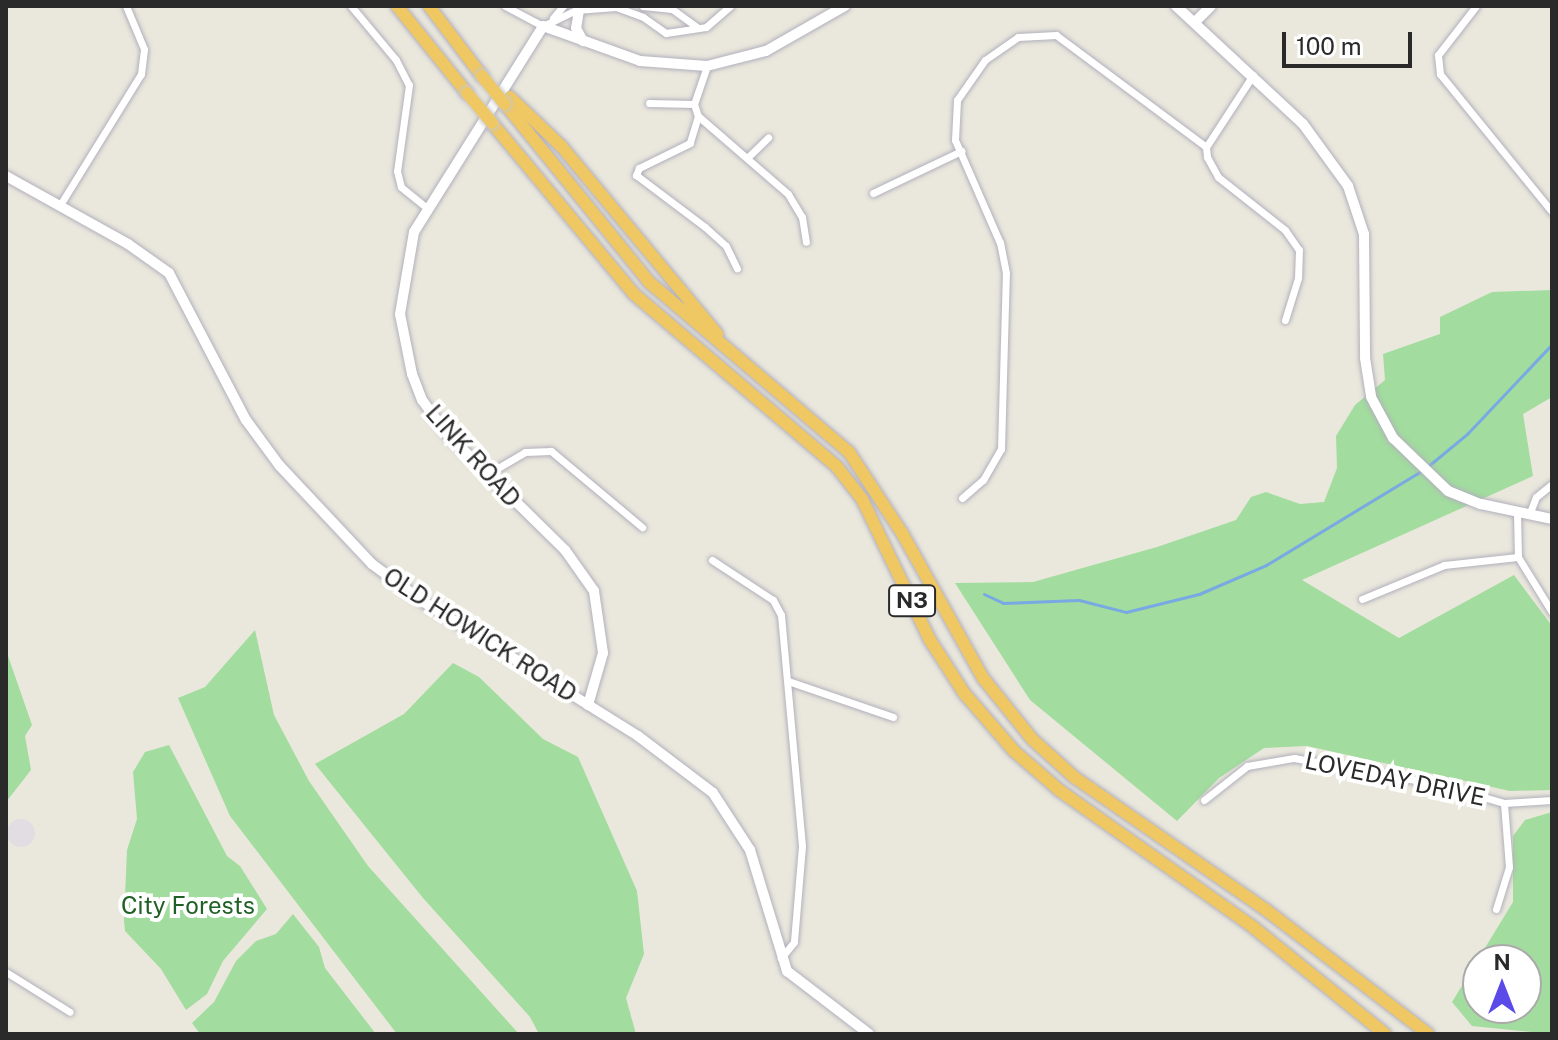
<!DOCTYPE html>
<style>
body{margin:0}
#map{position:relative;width:1558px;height:1040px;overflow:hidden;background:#eae8dd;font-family:"Public Sans",sans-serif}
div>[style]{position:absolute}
.industrial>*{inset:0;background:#e1dde3}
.round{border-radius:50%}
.green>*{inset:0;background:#a2dc9e}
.stream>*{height:3px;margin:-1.5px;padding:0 1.5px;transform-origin:1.5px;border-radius:1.5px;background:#79a9e3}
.roads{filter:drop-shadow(0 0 2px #b2b0bc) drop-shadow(0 0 2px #b2b0bc)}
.street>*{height:7px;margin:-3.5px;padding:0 3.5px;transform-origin:3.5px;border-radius:3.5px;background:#fff}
.secondary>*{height:10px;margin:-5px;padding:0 5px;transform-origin:5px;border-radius:5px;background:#fff}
.highway>*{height:12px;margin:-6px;padding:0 6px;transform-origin:6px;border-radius:6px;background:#efc763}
.bridges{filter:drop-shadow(0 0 2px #c8c8c8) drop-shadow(0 0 2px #c8c8c8)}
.highway-bridge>*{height:12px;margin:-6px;padding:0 6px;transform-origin:6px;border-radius:6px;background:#efc763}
span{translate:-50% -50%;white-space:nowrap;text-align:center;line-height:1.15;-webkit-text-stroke:8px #fff;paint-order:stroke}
.shield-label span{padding:2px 6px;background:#fff;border:2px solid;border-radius:6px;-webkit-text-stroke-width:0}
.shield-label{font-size:22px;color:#2a2a2a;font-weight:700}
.street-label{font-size:24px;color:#2a2a2a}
.park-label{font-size:24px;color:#206025}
.frame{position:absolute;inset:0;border:8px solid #2a2a2a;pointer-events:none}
.north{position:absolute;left:1462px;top:944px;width:80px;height:80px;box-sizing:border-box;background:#fff;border:2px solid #aaa;border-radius:50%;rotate:0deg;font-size:22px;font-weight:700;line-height:32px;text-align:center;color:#2a2a2a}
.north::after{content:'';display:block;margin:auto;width:28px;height:36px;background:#5a4be9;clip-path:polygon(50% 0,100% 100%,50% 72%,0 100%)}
.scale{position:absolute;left:1282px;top:32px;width:130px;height:36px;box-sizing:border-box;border:4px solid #2a2a2a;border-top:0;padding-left:10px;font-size:24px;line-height:28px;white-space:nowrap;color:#2a2a2a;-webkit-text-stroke:6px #fff;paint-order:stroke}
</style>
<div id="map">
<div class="industrial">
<i class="round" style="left:7px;top:819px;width:28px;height:28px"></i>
</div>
<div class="green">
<i style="clip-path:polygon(1552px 290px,1552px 397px,1523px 414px,1533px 476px,1302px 580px,1399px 638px,1514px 575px,1552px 626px,1552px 790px,1510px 791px,1307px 746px,1264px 748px,1219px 778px,1177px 821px,1030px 700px,955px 583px,1033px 582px,1157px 547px,1236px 520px,1251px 497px,1266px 492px,1300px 504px,1324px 502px,1337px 468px,1336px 436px,1355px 405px,1385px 380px,1383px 354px,1440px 334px,1440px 317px,1492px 292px)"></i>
<i style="clip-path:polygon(255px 630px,274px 715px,309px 781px,368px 866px,519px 1034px,397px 1034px,230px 816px,178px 698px,205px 687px)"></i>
<i style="clip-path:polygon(6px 650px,32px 725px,25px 736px,31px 770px,6px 802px)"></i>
<i style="clip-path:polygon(453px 663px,479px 677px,543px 739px,578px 757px,637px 891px,644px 954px,626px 998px,636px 1034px,539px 1034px,530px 1017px,423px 898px,315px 764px,404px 714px)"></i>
<i style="clip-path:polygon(169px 745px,227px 856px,240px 866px,267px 909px,223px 961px,207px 994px,186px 1010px,161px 969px,125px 931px,124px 920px,127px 850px,137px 819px,133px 772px,145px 752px)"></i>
<i style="clip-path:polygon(evenodd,1552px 812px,1552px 1034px,1472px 1026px,1452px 1002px,1513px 902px,1513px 836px,1525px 820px,1552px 812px,1478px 960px,1526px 960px,1526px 1008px,1478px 1008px,1478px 960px)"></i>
<i style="clip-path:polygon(293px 914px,319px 947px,325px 968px,376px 1034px,200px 1034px,192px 1023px,214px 1002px,236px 961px,256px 941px,276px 934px)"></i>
</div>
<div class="stream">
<i style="left:1427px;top:467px;width:52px;rotate:-39.5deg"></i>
<i style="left:1467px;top:434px;width:124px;rotate:-46.6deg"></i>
<i style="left:984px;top:594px;width:21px;rotate:25deg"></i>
<i style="left:1003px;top:603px;width:76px;rotate:-2.3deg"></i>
<i style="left:1079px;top:600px;width:49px;rotate:14.3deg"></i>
<i style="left:1126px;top:612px;width:75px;rotate:-13.9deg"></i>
<i style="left:1199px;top:594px;width:73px;rotate:-23.4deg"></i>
<i style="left:1266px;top:565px;width:181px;rotate:-31.2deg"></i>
</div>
<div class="roads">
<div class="street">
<i style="left:351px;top:6px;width:70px;rotate:50.2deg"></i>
<i style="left:396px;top:60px;width:28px;rotate:63deg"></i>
<i style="left:409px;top:85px;width:87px;rotate:97.9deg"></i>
<i style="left:397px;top:171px;width:16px;rotate:76deg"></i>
<i style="left:401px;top:187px;width:32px;rotate:39deg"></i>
<i style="left:505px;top:6px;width:43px;rotate:27.8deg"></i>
<i style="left:543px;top:26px;width:37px;rotate:-26deg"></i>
<i style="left:576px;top:10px;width:40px;rotate:-4.3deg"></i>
<i style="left:616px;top:7px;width:29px;rotate:20deg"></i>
<i style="left:643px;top:17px;width:28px;rotate:35deg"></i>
<i style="left:666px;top:33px;width:40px;rotate:-8.5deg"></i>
<i style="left:706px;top:27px;width:32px;rotate:-41deg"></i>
<i style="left:643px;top:6px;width:29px;rotate:6deg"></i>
<i style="left:672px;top:9px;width:31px;rotate:36deg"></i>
<i style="left:1476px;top:6px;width:62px;rotate:127.8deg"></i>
<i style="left:1438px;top:55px;width:19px;rotate:84deg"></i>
<i style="left:1440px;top:74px;width:178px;rotate:50.9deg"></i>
<i style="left:553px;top:18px;width:16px;rotate:-50deg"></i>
<i style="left:1253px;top:75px;width:86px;rotate:123.1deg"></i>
<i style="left:1206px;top:147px;width:10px;rotate:84deg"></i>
<i style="left:1207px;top:157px;width:23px;rotate:61deg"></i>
<i style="left:1218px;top:177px;width:85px;rotate:38.3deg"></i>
<i style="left:1285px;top:230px;width:24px;rotate:55deg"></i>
<i style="left:1299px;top:250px;width:28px;rotate:92deg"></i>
<i style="left:1298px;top:278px;width:44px;rotate:107.2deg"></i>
<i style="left:649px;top:103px;width:45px;rotate:1.3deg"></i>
<i style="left:694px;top:104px;width:40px;rotate:-71.1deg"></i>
<i style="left:694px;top:104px;width:13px;rotate:72deg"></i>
<i style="left:698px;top:116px;width:28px;rotate:107deg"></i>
<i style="left:690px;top:143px;width:57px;rotate:153.9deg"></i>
<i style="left:639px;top:168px;width:8px;rotate:113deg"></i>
<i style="left:636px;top:175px;width:86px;rotate:37deg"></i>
<i style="left:705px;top:227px;width:28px;rotate:42deg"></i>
<i style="left:726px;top:246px;width:25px;rotate:64deg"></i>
<i style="left:698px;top:116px;width:119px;rotate:40.9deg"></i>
<i style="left:788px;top:194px;width:27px;rotate:59deg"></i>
<i style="left:802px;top:217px;width:25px;rotate:81deg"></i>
<i style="left:748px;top:157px;width:28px;rotate:-44deg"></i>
<i style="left:873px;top:193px;width:98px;rotate:-25.5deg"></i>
<i style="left:60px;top:205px;width:154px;rotate:-58.3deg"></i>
<i style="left:141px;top:74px;width:25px;rotate:-83deg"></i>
<i style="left:144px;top:49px;width:47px;rotate:-112.7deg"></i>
<i style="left:486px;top:475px;width:45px;rotate:-30.5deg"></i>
<i style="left:525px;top:452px;width:26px;rotate:-2deg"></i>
<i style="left:551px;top:451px;width:119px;rotate:39.9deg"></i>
<i style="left:962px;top:498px;width:28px;rotate:-41deg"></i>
<i style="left:983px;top:480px;width:36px;rotate:-60deg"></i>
<i style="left:1001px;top:449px;width:176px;rotate:-88.4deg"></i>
<i style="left:1006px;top:273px;width:31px;rotate:-101deg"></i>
<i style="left:1000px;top:243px;width:112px;rotate:-113.6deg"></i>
<i style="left:955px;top:140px;width:40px;rotate:-87.1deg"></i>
<i style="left:957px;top:100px;width:49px;rotate:-55deg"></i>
<i style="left:985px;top:60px;width:40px;rotate:-34.9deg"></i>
<i style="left:1018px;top:37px;width:38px;rotate:-3deg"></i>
<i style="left:1056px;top:35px;width:187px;rotate:36.7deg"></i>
<i style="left:1517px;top:513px;width:44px;rotate:88.7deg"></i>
<i style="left:1518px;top:557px;width:65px;rotate:58.3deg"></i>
<i style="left:1529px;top:515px;width:19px;rotate:-69deg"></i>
<i style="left:1536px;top:497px;width:21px;rotate:-39deg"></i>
<i style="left:712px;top:560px;width:73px;rotate:33.3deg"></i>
<i style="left:773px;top:600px;width:17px;rotate:62deg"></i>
<i style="left:781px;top:615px;width:232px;rotate:84.8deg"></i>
<i style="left:802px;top:846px;width:96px;rotate:94.8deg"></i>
<i style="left:794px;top:942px;width:21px;rotate:129deg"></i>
<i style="left:1362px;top:599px;width:89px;rotate:-22.5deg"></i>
<i style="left:1444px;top:565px;width:74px;rotate:-6.2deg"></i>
<i style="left:788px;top:681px;width:111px;rotate:18.9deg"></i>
<i style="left:1204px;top:800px;width:55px;rotate:-38.3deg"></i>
<i style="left:1247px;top:766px;width:48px;rotate:-9.7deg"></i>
<i style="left:1294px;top:758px;width:150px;rotate:10.3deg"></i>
<i style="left:1442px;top:785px;width:65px;rotate:16.2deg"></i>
<i style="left:1504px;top:803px;width:48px;rotate:-3.6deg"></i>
<i style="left:1496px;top:909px;width:44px;rotate:-72.8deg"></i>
<i style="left:1509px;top:867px;width:64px;rotate:-94.5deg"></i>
<i style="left:6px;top:972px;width:75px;rotate:32deg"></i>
</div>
<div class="secondary">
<i style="left:1176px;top:6px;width:173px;rotate:42.9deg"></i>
<i style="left:1303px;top:124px;width:77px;rotate:54deg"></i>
<i style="left:1348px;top:186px;width:51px;rotate:71.6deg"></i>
<i style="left:1364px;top:234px;width:124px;rotate:89.5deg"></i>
<i style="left:1365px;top:358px;width:39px;rotate:81deg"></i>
<i style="left:1371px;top:397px;width:47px;rotate:61.8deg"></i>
<i style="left:1393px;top:438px;width:76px;rotate:43.9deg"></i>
<i style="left:1448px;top:491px;width:35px;rotate:22deg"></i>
<i style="left:1481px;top:504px;width:73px;rotate:11.9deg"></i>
<i style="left:579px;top:10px;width:18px;rotate:99deg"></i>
<i style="left:576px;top:28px;width:15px;rotate:62deg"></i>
<i style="left:1196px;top:21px;width:21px;rotate:-45deg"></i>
<i style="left:6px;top:176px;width:140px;rotate:29.1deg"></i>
<i style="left:128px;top:244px;width:50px;rotate:35.3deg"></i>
<i style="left:169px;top:273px;width:166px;rotate:62.4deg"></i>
<i style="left:246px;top:420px;width:56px;rotate:53.7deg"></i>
<i style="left:279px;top:465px;width:136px;rotate:46.8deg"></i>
<i style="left:372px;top:564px;width:62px;rotate:36.5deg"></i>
<i style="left:422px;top:601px;width:255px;rotate:32deg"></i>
<i style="left:638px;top:736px;width:94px;rotate:37.2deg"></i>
<i style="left:713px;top:793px;width:68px;rotate:57deg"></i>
<i style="left:750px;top:850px;width:127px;rotate:73deg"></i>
<i style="left:787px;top:971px;width:103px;rotate:37.5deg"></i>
<i style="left:588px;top:705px;width:54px;rotate:-73.9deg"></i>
<i style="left:603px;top:653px;width:63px;rotate:-98.3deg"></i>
<i style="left:594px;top:591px;width:50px;rotate:-125.3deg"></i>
<i style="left:565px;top:550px;width:165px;rotate:-135.5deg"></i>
<i style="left:447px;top:434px;width:42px;rotate:-126.3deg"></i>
<i style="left:422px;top:400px;width:28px;rotate:-111deg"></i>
<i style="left:412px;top:374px;width:61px;rotate:-101.3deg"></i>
<i style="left:400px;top:314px;width:83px;rotate:-80.3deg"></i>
<i style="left:414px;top:232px;width:243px;rotate:-57.9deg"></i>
<i style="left:543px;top:26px;width:103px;rotate:19.8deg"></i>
<i style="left:640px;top:61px;width:67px;rotate:4.3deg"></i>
<i style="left:707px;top:66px;width:61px;rotate:-14.3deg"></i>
<i style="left:766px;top:51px;width:91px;rotate:-29.7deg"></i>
</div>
<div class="highway">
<i style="left:397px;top:6px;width:112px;rotate:51.2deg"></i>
<i style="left:429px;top:6px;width:88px;rotate:52.9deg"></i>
<i style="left:510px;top:97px;width:72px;rotate:43.9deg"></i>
<i style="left:562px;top:147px;width:243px;rotate:50.3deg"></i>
<i style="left:505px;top:104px;width:229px;rotate:51deg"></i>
<i style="left:649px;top:282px;width:262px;rotate:40.4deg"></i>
<i style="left:849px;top:452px;width:97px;rotate:56.8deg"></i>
<i style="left:902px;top:533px;width:166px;rotate:60.8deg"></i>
<i style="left:983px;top:678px;width:78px;rotate:51.2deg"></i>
<i style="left:1032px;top:739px;width:57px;rotate:42.1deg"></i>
<i style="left:1074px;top:777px;width:234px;rotate:34.7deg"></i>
<i style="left:1266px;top:910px;width:204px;rotate:37.4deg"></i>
<i style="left:492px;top:123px;width:222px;rotate:50.3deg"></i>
<i style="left:634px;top:294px;width:267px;rotate:40.4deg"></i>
<i style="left:837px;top:467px;width:41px;rotate:52deg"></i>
<i style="left:862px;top:499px;width:157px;rotate:64.3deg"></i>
<i style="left:930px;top:640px;width:63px;rotate:57.3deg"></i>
<i style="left:964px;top:693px;width:77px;rotate:49.2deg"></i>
<i style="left:1014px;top:751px;width:60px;rotate:40.9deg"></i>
<i style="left:1059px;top:790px;width:237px;rotate:35.2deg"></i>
<i style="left:1253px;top:927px;width:170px;rotate:39deg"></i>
</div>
</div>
<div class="bridges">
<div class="highway-bridge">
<i style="left:482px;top:76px;width:36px;rotate:51deg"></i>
<i style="left:467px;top:93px;width:39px;rotate:50deg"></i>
</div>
</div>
<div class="shield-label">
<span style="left:912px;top:601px">N3</span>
</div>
<div class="street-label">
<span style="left:473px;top:456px;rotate:48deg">LINK ROAD</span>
<span style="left:480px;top:635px;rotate:33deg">OLD HOWICK ROAD</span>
<span style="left:1395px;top:779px;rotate:12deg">LOVEDAY DRIVE</span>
</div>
<div class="park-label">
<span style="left:188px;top:906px">City Forests</span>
</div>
<div class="frame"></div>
<div class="north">N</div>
<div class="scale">100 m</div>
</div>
